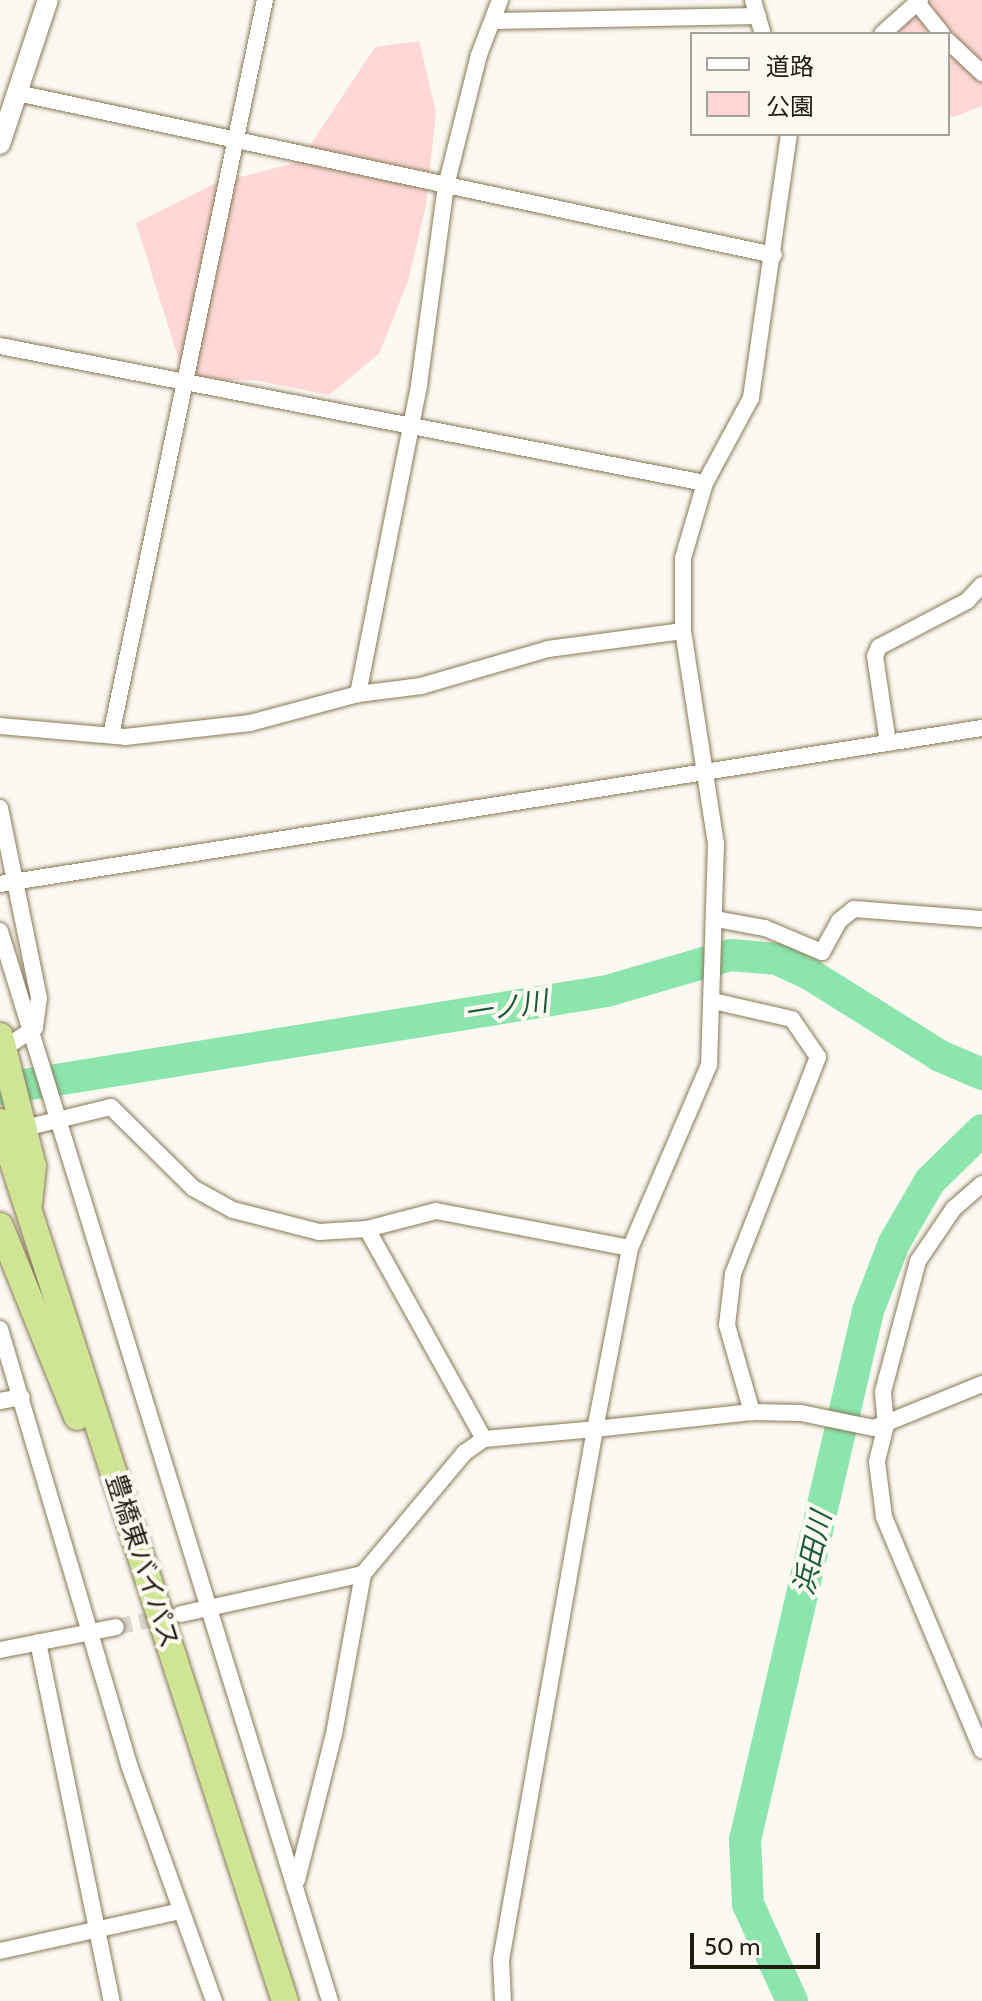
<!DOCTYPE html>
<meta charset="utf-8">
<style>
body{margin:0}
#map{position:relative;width:982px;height:2001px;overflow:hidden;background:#fcf9f2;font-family:Cabin,"Noto Sans JP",sans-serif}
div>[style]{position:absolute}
.green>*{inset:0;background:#fed7d6}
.river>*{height:32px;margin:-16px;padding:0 16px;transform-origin:16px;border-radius:16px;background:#8be5ac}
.minor-tunnel>*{height:16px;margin-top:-8px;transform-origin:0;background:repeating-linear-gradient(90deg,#dbd8d0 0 16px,transparent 0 24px)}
.roads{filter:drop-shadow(0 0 2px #877958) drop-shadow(0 0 2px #877958)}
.minor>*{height:16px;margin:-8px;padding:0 8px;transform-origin:8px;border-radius:8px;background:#fff}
.tertiary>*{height:20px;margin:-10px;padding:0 10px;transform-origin:10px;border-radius:10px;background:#fff}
.trunk>*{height:26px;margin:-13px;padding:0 13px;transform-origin:13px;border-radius:13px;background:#d0e496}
span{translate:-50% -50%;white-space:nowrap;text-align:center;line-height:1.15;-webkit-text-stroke:8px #fcf9f2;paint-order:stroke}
.street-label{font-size:26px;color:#211c0e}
.water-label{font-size:28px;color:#185a36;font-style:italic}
.legend{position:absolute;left:690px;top:32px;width:260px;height:104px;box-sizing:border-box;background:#fcf9f2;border:2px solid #a4a197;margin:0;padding:10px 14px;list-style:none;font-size:24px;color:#211c0e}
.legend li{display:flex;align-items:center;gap:16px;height:40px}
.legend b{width:40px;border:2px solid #a4a197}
.scale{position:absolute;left:690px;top:1933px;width:130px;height:36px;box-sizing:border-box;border:4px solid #211c0e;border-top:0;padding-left:10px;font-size:24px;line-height:28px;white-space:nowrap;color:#211c0e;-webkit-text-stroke:6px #fcf9f2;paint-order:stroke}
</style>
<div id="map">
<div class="green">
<i style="clip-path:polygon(931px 0,982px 0,982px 106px,954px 117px,948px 116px,948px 34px,895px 34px)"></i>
<i style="clip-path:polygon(419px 41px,436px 112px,426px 205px,408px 281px,379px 354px,329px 395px,254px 380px,185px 380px,136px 223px,216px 183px,299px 162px,375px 47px)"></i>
</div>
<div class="river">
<i style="left:0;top:1089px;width:615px;rotate:-9.17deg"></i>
<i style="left:607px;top:991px;width:129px;rotate:-16.2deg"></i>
<i style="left:731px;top:955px;width:46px;rotate:5deg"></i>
<i style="left:777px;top:959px;width:38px;rotate:25deg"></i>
<i style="left:811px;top:975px;width:152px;rotate:32.1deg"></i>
<i style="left:940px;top:1056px;width:46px;rotate:23.2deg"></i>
<i style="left:792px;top:2001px;width:107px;rotate:-114.4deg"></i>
<i style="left:748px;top:1904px;width:64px;rotate:-92.7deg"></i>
<i style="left:745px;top:1840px;width:543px;rotate:-76.91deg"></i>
<i style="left:868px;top:1311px;width:73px;rotate:-69.1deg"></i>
<i style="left:894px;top:1243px;width:72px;rotate:-59.9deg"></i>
<i style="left:930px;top:1181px;width:73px;rotate:-44.4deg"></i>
</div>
<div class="minor-tunnel">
<i style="left:116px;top:1627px;width:53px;rotate:-11.9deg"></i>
</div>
<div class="roads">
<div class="minor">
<i style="left:753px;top:0;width:35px;rotate:74deg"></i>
<i style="left:918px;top:4px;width:38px;rotate:51deg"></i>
<i style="left:495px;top:21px;width:263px;rotate:-1.1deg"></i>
<i style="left:882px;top:34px;width:51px;rotate:-41.8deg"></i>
<i style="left:948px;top:41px;width:47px;rotate:43.3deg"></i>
<i style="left:17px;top:93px;width:774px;rotate:12.08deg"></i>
<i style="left:789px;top:134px;width:267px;rotate:98.2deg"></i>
<i style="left:751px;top:398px;width:97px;rotate:118.4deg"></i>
<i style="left:705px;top:483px;width:78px;rotate:106.3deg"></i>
<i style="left:683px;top:558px;width:73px;rotate:90deg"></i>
<i style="left:683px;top:631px;width:216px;rotate:81.2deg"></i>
<i style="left:716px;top:844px;width:221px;rotate:91.8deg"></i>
<i style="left:709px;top:1065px;width:199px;rotate:113.3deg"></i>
<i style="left:630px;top:1248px;width:184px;rotate:100.9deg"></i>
<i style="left:595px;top:1429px;width:158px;rotate:-6.2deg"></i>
<i style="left:752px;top:1412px;width:49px;rotate:1.2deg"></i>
<i style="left:801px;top:1413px;width:75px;rotate:11.6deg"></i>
<i style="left:874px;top:1428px;width:117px;rotate:-22.2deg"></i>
<i style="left:0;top:346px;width:718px;rotate:11deg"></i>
<i style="left:358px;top:694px;width:315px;rotate:-78.8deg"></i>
<i style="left:419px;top:385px;width:201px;rotate:-82.3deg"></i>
<i style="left:446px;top:186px;width:135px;rotate:-75.9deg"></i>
<i style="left:479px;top:55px;width:59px;rotate:-69.1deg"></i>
<i style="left:0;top:726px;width:125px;rotate:5deg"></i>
<i style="left:125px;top:737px;width:126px;rotate:-6.4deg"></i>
<i style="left:250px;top:723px;width:112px;rotate:-15deg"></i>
<i style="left:358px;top:694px;width:64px;rotate:-7.2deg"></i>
<i style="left:421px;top:686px;width:132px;rotate:-16.2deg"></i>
<i style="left:548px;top:649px;width:136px;rotate:-7.6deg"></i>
<i style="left:111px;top:735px;width:751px;rotate:-78.17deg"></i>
<i style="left:888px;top:743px;width:88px;rotate:-98.5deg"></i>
<i style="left:875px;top:656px;width:10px;rotate:-66deg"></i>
<i style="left:879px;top:647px;width:99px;rotate:-27.6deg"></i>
<i style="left:967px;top:601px;width:22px;rotate:-47deg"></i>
<i style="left:0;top:808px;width:194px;rotate:78.4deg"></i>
<i style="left:39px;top:998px;width:30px;rotate:98deg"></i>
<i style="left:35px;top:1028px;width:27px;rotate:147deg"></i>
<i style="left:0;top:884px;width:994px;rotate:-9.03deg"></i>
<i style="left:716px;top:919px;width:50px;rotate:10.4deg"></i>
<i style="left:765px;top:928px;width:62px;rotate:22.8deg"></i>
<i style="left:822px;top:952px;width:35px;rotate:-61deg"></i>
<i style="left:839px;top:921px;width:19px;rotate:-39deg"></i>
<i style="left:854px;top:909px;width:128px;rotate:4.5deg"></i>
<i style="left:0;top:931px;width:1120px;rotate:72.86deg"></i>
<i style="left:713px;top:1001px;width:81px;rotate:12.8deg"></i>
<i style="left:792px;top:1019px;width:46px;rotate:55.6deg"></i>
<i style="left:818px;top:1057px;width:233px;rotate:111.4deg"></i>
<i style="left:733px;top:1274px;width:51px;rotate:96.7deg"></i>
<i style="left:727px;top:1325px;width:91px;rotate:74deg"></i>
<i style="left:33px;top:1126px;width:80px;rotate:-13.7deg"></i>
<i style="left:111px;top:1107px;width:115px;rotate:44.6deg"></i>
<i style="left:193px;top:1188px;width:46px;rotate:28.8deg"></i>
<i style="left:233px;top:1210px;width:89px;rotate:14.3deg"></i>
<i style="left:319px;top:1232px;width:48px;rotate:-3.6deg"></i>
<i style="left:367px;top:1229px;width:71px;rotate:-14.6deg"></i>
<i style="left:436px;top:1211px;width:197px;rotate:10.8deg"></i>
<i style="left:982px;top:1184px;width:37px;rotate:139deg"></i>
<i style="left:954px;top:1208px;width:64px;rotate:124.2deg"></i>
<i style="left:918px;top:1261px;width:136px;rotate:105deg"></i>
<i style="left:883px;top:1392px;width:33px;rotate:85deg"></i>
<i style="left:886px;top:1425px;width:38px;rotate:104deg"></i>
<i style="left:877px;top:1462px;width:55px;rotate:82.7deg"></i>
<i style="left:884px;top:1517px;width:253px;rotate:67.2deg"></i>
<i style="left:367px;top:1229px;width:240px;rotate:60.9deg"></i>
<i style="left:0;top:1329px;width:455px;rotate:73.5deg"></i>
<i style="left:129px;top:1765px;width:251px;rotate:70.2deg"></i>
<i style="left:0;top:1401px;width:22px;rotate:-10deg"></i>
<i style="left:181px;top:1614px;width:186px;rotate:-12.4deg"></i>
<i style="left:38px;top:1642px;width:367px;rotate:78.4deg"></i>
<i style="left:0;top:1650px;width:118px;rotate:-11.2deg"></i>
<i style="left:297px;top:1880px;width:151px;rotate:-75.8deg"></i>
<i style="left:334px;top:1734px;width:163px;rotate:-79.7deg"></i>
<i style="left:363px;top:1574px;width:158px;rotate:-50.1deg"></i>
<i style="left:464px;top:1453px;width:24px;rotate:-35deg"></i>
<i style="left:484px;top:1439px;width:111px;rotate:-5.1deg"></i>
<i style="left:595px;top:1429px;width:539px;rotate:100.04deg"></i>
<i style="left:501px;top:1960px;width:41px;rotate:87.2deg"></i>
<i style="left:0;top:1951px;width:185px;rotate:-12.5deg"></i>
</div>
<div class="tertiary">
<i style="left:0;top:144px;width:152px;rotate:-71.6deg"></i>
</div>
<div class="trunk">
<i style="left:0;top:1036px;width:134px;rotate:75.8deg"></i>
<i style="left:33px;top:1166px;width:37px;rotate:96deg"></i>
<i style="left:0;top:1122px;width:924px;rotate:72.04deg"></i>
<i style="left:0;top:1226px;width:206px;rotate:68deg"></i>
</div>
</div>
<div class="street-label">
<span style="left:142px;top:1561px;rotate:72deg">豊橋東バイパス</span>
</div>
<div class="water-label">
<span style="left:506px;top:1007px;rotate:-9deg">一ノ川</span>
<span style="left:812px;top:1553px;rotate:-77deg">浜田川</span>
</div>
<ul class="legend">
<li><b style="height:10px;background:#fff"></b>道路</li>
<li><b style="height:22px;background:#fed7d6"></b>公園</li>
</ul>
<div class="scale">50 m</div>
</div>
